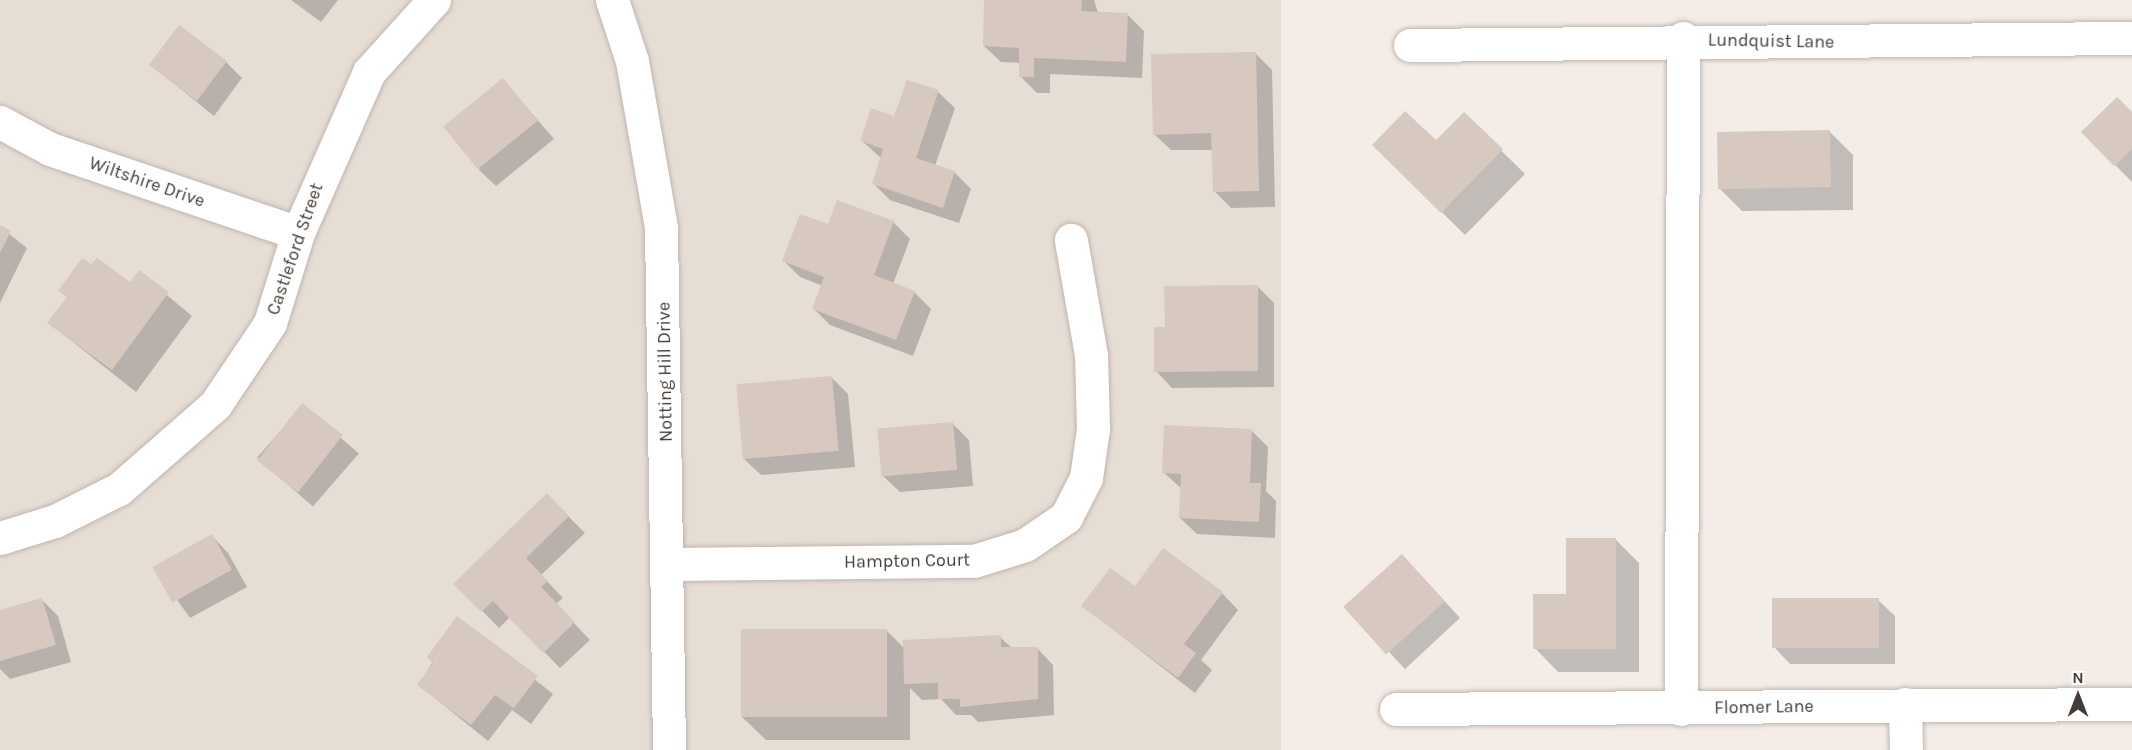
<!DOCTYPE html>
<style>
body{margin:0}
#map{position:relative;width:2132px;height:750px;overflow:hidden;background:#f3ece7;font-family:Karla,sans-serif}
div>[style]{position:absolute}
.residential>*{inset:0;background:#e6ddd5;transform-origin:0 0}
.shadow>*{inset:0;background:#0003;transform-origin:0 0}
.building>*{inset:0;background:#d7c8c0;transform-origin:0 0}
.roads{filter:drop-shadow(0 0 2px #c1b5ad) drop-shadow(0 0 2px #c1b5ad)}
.street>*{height:33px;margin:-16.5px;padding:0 16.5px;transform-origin:16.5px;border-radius:16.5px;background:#fff}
span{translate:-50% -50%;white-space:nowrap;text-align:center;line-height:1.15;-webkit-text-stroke:6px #fff;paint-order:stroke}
.street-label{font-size:18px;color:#453c36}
.north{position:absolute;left:2048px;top:666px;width:60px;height:60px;-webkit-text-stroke:4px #fff;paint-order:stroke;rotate:0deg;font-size:16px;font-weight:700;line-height:24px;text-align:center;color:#453c36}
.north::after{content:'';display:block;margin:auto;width:21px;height:27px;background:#453c36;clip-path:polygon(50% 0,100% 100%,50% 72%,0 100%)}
</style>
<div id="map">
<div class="residential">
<i style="left:0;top:0;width:1281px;height:750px"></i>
</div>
<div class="shadow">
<i style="clip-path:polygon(291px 0,338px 0,321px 22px)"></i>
<i style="clip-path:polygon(986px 0,1094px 0,1098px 13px,1127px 14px,1144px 31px,1142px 78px,1050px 74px,1050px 93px,1037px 93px,1020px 76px,1021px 63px,1001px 62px,984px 46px)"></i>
<i style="clip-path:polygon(1256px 54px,1272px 70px,1275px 207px,1231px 208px,1214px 191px,1213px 150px,1171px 150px,1154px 134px)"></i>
<i style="clip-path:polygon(226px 62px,242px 78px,214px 116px,151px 65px)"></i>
<i style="clip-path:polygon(503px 80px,554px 139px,496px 186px,479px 170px)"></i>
<i style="clip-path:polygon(908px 82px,938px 92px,955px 108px,935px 166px,954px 172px,971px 189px,959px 223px,890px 200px,873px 183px,881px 158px,861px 140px,895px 118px)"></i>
<i style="clip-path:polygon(1464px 114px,1525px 174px,1465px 235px,1374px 145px,1436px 142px)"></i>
<i style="clip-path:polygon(2132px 114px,2132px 181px,2131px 181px,2115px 165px)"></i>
<i style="clip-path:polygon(1829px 131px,1853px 155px,1853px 210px,1742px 211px,1719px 188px)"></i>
<i style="clip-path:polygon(838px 202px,894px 223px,910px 239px,893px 284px,914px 292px,931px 309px,913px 356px,830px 325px,814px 309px,823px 286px,800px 277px,784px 261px,829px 226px)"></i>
<i style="clip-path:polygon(0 227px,27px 248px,0 303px)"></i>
<i style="clip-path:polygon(92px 266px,130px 284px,139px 272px,192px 316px,136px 392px,49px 323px,68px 298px,60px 291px)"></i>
<i style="clip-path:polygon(1257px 286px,1274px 303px,1274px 387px,1172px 388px,1156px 371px,1166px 329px)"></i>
<i style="clip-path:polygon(831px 377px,848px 394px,855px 467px,761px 475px,744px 459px)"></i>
<i style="left:303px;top:405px;width:74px;height:70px;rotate:41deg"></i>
<i style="clip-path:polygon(952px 423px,969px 440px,973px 486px,900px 492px,883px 476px)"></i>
<i style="clip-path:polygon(1252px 431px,1268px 447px,1266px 491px,1276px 501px,1275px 538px,1197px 534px,1180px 518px,1182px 489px,1163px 472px)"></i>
<i style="clip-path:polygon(547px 495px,585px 533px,541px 575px,563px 598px,556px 604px,590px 640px,560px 668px,510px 617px,499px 628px,456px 584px)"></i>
<i style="clip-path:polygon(212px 536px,228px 553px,247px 587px,190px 618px,154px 568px)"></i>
<i style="clip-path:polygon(1616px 540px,1639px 563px,1639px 672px,1558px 672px,1535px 648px,1567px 596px)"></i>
<i style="clip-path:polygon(1419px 573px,1460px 618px,1405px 669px,1347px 607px)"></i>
<i style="clip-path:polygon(1135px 588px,1222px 593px,1238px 610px,1201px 660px,1212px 670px,1195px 693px,1083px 606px)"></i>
<i style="clip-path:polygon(42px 600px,58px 616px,71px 662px,10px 679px,0 669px,0 611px)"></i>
<i style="clip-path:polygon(1878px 600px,1895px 616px,1895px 664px,1790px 664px,1774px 647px)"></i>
<i style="clip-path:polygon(458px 618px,553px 694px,531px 724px,512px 710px,488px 741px,419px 685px)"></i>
<i style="clip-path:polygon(887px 631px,905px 649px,1000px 637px,1012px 648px,1037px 648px,1053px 665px,1054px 715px,978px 722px,971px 715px,956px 715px,941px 699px,922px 700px,910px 688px,910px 740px,766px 740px,742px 717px)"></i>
</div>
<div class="building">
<i style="clip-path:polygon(984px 0,1082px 0,1081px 11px,1128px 13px,1126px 62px,1034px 58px,1034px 77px,1019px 77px,1019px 48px,983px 46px)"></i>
<i style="left:179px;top:25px;width:60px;height:50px;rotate:37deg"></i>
<i style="clip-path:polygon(1256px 52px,1259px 191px,1213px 192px,1211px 133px,1153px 135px,1151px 54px)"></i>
<i style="left:503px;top:78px;width:55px;height:77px;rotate:51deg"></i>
<i style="clip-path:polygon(907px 80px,939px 90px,916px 158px,955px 171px,943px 208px,872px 184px,883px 149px,860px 141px,871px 108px,894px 116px)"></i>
<i style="clip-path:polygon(2117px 97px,2132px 112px,2132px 149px,2114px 166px,2081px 132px)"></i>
<i style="clip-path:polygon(1405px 111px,1436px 140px,1464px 112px,1503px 149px,1441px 213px,1372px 145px)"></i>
<i style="left:1830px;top:130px;width:57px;height:113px;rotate:89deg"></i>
<i style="clip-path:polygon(837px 200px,894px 221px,874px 275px,915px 291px,896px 340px,812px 309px,824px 277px,782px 261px,800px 214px,828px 224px)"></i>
<i style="clip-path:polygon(0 225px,11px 231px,0 253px)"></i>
<i style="clip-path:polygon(82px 258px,91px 264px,97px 258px,130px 282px,139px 270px,169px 292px,112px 370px,47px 323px,67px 297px,58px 291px)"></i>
<i style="clip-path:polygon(1258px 285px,1258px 371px,1154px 372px,1154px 327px,1165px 327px,1164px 286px)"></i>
<i style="left:832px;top:376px;width:75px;height:96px;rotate:85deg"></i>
<i style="left:302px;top:403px;width:52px;height:73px;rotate:38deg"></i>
<i style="left:953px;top:422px;width:48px;height:76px;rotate:85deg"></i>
<i style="clip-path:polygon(1164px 425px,1252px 429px,1250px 483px,1261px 483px,1259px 522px,1179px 518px,1181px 474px,1162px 473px)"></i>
<i style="clip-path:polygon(547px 493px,569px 516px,526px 558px,548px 581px,541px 587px,575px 622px,543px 653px,493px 601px,481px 612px,453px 584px)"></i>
<i style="left:212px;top:534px;width:41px;height:68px;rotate:61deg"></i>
<i style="clip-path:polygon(1566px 538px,1616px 538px,1616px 649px,1533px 649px,1533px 594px,1566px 594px)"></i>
<i style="clip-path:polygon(1163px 548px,1223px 592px,1184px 644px,1196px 653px,1178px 678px,1081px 606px,1110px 568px,1135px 586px)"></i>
<i style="left:1402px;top:554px;width:64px;height:79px;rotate:48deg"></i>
<i style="clip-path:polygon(42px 598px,56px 645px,0 661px,0 610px)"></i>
<i style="left:1772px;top:598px;width:107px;height:50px"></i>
<i style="clip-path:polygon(457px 616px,538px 676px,514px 708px,495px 695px,471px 725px,417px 685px,433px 663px,427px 657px)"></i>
<i style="left:741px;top:629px;width:146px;height:88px"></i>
<i style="clip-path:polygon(1001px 635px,1001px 647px,1038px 647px,1038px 699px,960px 707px,960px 699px,938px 699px,938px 683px,904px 684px,903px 640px)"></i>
</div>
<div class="roads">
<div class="street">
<i style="left:612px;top:0;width:64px;rotate:71.8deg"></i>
<i style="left:632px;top:61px;width:169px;rotate:80.1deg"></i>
<i style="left:661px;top:228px;width:522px;rotate:89.12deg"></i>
<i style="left:1410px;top:45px;width:722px;rotate:-0.56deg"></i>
<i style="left:0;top:122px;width:57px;rotate:28.4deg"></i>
<i style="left:50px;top:149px;width:262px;rotate:18.7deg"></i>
<i style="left:0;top:538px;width:58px;rotate:-17.2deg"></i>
<i style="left:55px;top:521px;width:72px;rotate:-26.6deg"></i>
<i style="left:119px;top:489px;width:128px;rotate:-41.2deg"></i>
<i style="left:215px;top:405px;width:99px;rotate:-56.1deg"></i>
<i style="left:270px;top:323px;width:94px;rotate:-72.7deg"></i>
<i style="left:298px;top:233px;width:176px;rotate:-66.2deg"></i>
<i style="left:369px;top:72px;width:97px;rotate:-47.9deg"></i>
<i style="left:669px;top:564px;width:305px;rotate:-0.6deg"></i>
<i style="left:974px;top:561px;width:53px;rotate:-17.4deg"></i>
<i style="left:1025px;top:545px;width:50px;rotate:-34.3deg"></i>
<i style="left:1066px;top:517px;width:44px;rotate:-62.9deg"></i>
<i style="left:1086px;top:478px;width:49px;rotate:-81.9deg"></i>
<i style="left:1093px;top:429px;width:74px;rotate:-91.5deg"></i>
<i style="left:1091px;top:355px;width:117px;rotate:-99.9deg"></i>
<i style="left:1905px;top:704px;width:46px;rotate:88.8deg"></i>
<i style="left:1396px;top:709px;width:736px;rotate:-0.39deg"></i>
<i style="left:1681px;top:709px;width:671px;rotate:-89.83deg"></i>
</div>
</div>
<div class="street-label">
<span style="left:1771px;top:41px;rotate:1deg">Lundquist Lane</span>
<span style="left:147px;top:182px;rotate:19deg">Wiltshire Drive</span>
<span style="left:295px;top:249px;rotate:-71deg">Castleford Street</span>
<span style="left:665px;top:372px;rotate:-91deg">Notting Hill Drive</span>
<span style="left:907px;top:561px;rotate:-1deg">Hampton Court</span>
<span style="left:1764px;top:707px;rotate:-1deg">Flomer Lane</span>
</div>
<div class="north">N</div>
</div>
